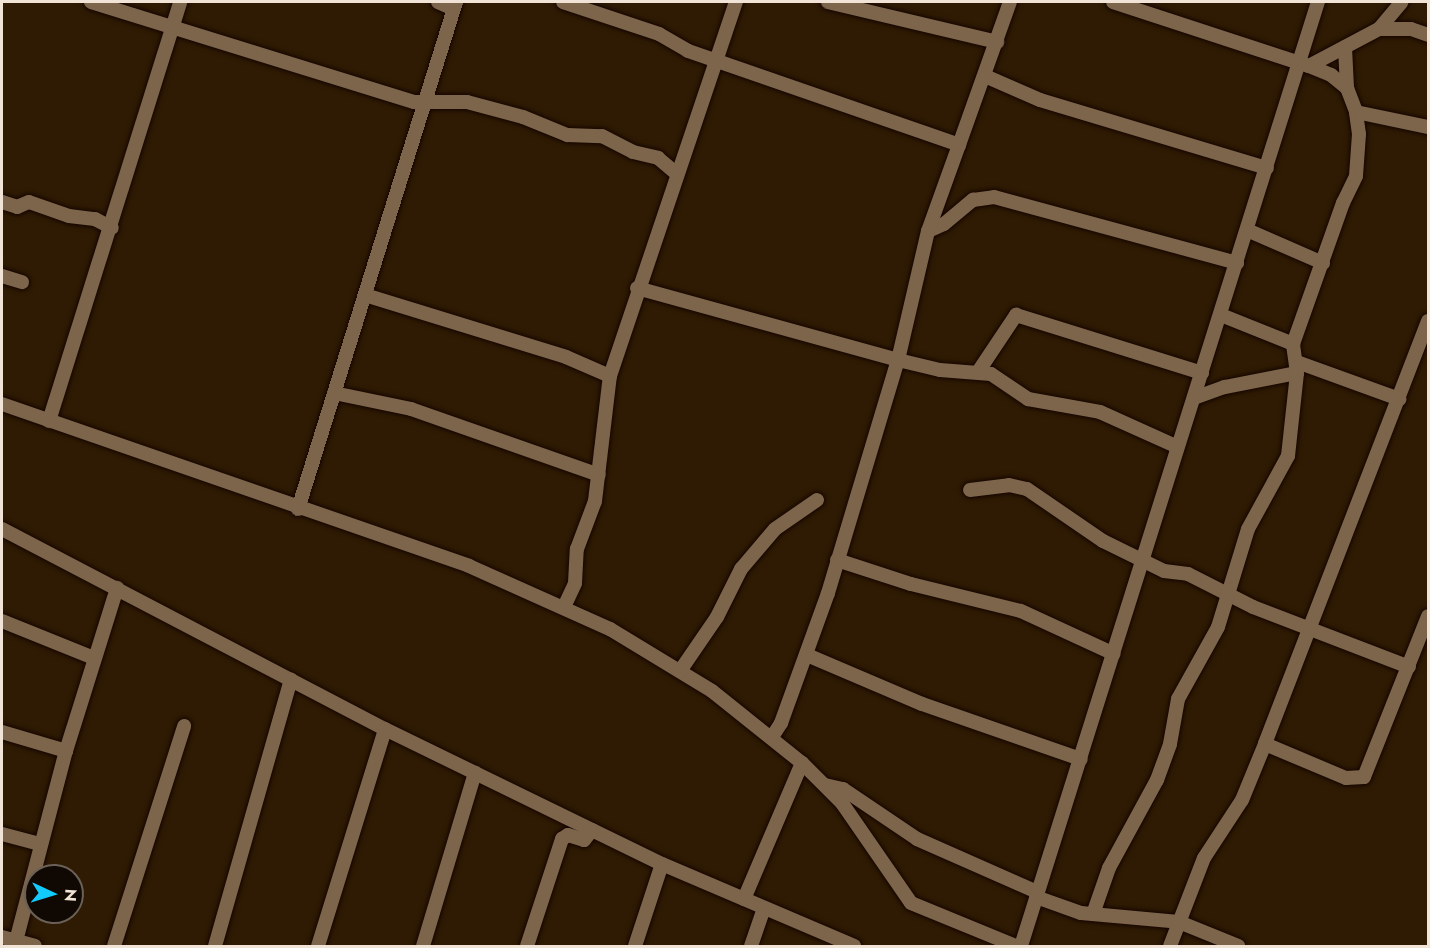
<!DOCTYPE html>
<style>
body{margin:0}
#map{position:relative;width:1430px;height:948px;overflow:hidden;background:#2f1b03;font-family:Jost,sans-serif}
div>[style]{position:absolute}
.roads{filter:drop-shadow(0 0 2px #160500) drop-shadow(0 0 2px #160500)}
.minor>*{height:14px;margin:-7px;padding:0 7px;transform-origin:7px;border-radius:7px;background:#7c654b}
span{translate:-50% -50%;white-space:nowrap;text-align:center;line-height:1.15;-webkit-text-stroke:5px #100802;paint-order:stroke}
.frame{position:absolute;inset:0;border:3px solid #f1e4d6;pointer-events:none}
.north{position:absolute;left:24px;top:864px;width:60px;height:60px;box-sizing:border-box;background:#100802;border:2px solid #6a6057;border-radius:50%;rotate:94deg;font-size:16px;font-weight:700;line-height:24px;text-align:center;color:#f1e4d6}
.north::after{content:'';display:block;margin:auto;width:21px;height:27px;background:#12cafb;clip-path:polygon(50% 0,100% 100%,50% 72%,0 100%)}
</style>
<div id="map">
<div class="roads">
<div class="minor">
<i style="left:91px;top:2px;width:338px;rotate:17.2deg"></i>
<i style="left:414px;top:102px;width:53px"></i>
<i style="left:467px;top:102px;width:58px;rotate:15deg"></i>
<i style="left:523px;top:117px;width:48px;rotate:22.2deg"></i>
<i style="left:567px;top:135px;width:35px;rotate:2deg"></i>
<i style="left:602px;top:136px;width:35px;rotate:27deg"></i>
<i style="left:633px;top:152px;width:26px;rotate:13deg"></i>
<i style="left:658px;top:158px;width:25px;rotate:40deg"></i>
<i style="left:438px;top:2px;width:17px;rotate:24deg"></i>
<i style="left:563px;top:2px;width:101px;rotate:18.4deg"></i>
<i style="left:659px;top:34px;width:34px;rotate:30deg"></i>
<i style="left:688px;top:51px;width:287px;rotate:19.1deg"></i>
<i style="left:959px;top:145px;width:152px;rotate:-70.4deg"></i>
<i style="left:828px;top:2px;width:174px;rotate:13.3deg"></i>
<i style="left:1113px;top:2px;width:206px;rotate:18.1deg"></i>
<i style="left:1309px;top:66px;width:79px;rotate:-27.9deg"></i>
<i style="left:1379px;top:29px;width:35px;rotate:-50deg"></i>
<i style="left:1379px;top:29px;width:32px"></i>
<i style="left:1411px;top:29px;width:18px;rotate:19deg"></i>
<i style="left:1345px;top:47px;width:41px;rotate:87.2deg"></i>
<i style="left:1309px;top:66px;width:24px;rotate:22deg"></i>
<i style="left:1331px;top:75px;width:21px;rotate:39deg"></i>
<i style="left:1347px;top:88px;width:26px;rotate:69deg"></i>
<i style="left:1356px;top:112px;width:74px;rotate:11.8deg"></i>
<i style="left:985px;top:76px;width:60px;rotate:23.6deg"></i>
<i style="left:1040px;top:100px;width:237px;rotate:16.7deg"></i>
<i style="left:2px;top:202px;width:16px;rotate:18deg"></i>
<i style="left:17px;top:207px;width:13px;rotate:-23deg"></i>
<i style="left:29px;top:202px;width:42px;rotate:19.3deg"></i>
<i style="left:69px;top:216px;width:26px;rotate:7deg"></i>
<i style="left:95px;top:219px;width:19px;rotate:28deg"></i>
<i style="left:1247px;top:230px;width:83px;rotate:23.5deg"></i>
<i style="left:928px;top:231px;width:17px;rotate:-24deg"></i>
<i style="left:944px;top:224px;width:38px;rotate:-40deg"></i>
<i style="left:973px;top:200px;width:21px;rotate:-8deg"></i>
<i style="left:994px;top:197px;width:252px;rotate:15.2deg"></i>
<i style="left:2px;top:276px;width:21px;rotate:17deg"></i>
<i style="left:637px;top:288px;width:271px;rotate:15.4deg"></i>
<i style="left:898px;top:360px;width:43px;rotate:13.4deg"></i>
<i style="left:940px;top:370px;width:51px;rotate:4.5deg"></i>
<i style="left:991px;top:374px;width:45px;rotate:34deg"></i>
<i style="left:1028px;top:399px;width:73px;rotate:10.2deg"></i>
<i style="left:1100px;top:412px;width:85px;rotate:24.2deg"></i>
<i style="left:365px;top:295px;width:210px;rotate:17.1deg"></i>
<i style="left:566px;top:357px;width:48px;rotate:23.4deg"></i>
<i style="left:1221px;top:315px;width:78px;rotate:21.9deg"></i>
<i style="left:1293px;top:344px;width:150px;rotate:-70.5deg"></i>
<i style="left:1343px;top:203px;width:30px;rotate:-64deg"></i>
<i style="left:1356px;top:176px;width:42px;rotate:-85.9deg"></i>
<i style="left:1359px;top:134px;width:22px;rotate:-98deg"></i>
<i style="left:1428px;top:321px;width:453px;rotate:111.1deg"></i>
<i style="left:1265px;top:744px;width:88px;rotate:22.8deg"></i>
<i style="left:1346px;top:778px;width:18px;rotate:-3deg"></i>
<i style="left:1364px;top:777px;width:173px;rotate:-68.3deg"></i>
<i style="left:1297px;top:362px;width:109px;rotate:19.9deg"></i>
<i style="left:978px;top:372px;width:69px;rotate:-56.3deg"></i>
<i style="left:1016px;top:315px;width:195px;rotate:17.3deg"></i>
<i style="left:334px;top:393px;width:79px;rotate:11.7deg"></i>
<i style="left:411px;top:409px;width:199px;rotate:19.3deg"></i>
<i style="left:1194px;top:398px;width:33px;rotate:-20deg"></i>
<i style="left:1225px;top:387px;width:73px;rotate:-11deg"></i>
<i style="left:2px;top:404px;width:494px;rotate:19.1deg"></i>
<i style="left:469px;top:566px;width:154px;rotate:24.1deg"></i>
<i style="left:610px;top:629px;width:119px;rotate:31.3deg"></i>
<i style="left:712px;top:691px;width:115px;rotate:38.7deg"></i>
<i style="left:802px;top:763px;width:57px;rotate:45deg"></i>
<i style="left:842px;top:803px;width:121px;rotate:55.4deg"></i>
<i style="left:911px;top:903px;width:113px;rotate:22.3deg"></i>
<i style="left:49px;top:421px;width:439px;rotate:-72.6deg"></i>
<i style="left:970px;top:490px;width:39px;rotate:-7deg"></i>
<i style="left:1009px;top:485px;width:18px;rotate:13deg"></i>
<i style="left:1027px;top:489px;width:92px;rotate:34.4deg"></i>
<i style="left:1103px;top:541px;width:68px;rotate:26.2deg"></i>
<i style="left:1164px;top:571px;width:24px;rotate:7deg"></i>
<i style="left:1188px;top:574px;width:73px;rotate:26.9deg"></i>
<i style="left:1253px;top:607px;width:167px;rotate:21deg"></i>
<i style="left:298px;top:509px;width:531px;rotate:-72.69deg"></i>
<i style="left:2px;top:529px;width:432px;rotate:27.6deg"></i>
<i style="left:385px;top:729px;width:308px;rotate:26deg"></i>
<i style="left:662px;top:864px;width:209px;rotate:23.1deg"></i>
<i style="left:837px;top:560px;width:78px;rotate:18deg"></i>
<i style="left:911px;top:584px;width:113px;rotate:13.8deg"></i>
<i style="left:1021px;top:611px;width:102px;rotate:24.8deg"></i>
<i style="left:564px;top:607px;width:26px;rotate:-65deg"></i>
<i style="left:575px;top:583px;width:34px;rotate:-87deg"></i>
<i style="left:577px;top:549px;width:51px;rotate:-69.4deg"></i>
<i style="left:595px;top:501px;width:126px;rotate:-83.2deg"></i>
<i style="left:610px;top:376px;width:395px;rotate:-71.4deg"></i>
<i style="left:2px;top:621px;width:99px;rotate:21.9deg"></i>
<i style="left:807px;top:655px;width:125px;rotate:23.1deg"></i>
<i style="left:922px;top:704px;width:168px;rotate:19.1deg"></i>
<i style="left:680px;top:671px;width:65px;rotate:-55.6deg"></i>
<i style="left:717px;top:617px;width:54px;rotate:-63.4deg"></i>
<i style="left:741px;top:569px;width:52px;rotate:-49.6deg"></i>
<i style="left:775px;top:529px;width:51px;rotate:-34.6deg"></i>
<i style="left:2px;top:732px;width:67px;rotate:16.5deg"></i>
<i style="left:772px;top:737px;width:17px;rotate:-57deg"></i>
<i style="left:781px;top:723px;width:138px;rotate:-70.1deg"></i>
<i style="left:828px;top:593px;width:243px;rotate:-73.3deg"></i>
<i style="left:898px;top:360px;width:132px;rotate:-76.9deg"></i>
<i style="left:928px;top:231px;width:91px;rotate:-70.2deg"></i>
<i style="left:825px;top:785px;width:18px;rotate:13deg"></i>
<i style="left:843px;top:789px;width:89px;rotate:34deg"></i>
<i style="left:917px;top:839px;width:131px;rotate:23.8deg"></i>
<i style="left:2px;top:834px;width:39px;rotate:15deg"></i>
<i style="left:1036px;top:897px;width:48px;rotate:19.6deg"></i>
<i style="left:1081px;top:913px;width:98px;rotate:5.2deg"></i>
<i style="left:1179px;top:922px;width:64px;rotate:22.1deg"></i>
<i style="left:744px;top:899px;width:148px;rotate:-66.9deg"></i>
<i style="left:1093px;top:914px;width:49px;rotate:-70.8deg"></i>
<i style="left:1109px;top:868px;width:100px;rotate:-61.4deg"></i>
<i style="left:1157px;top:780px;width:38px;rotate:-70deg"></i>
<i style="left:1170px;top:744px;width:46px;rotate:-79.9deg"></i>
<i style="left:1178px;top:699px;width:82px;rotate:-60.9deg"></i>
<i style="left:1218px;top:627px;width:102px;rotate:-73deg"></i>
<i style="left:1248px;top:529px;width:83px;rotate:-61.3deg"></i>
<i style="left:1288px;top:456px;width:83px;rotate:-83.8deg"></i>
<i style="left:1297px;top:373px;width:29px;rotate:-98deg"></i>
<i style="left:2px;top:937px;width:34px;rotate:15deg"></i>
<i style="left:16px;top:941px;width:196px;rotate:-75.3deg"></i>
<i style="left:66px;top:751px;width:171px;rotate:-72.6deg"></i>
<i style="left:114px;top:946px;width:231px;rotate:-72.3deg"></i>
<i style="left:215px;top:946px;width:277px;rotate:-74.1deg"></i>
<i style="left:318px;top:946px;width:227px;rotate:-72.8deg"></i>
<i style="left:423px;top:946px;width:181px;rotate:-73.3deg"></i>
<i style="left:527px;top:946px;width:113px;rotate:-71.9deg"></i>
<i style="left:562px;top:839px;width:7px;rotate:-34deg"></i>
<i style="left:568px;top:835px;width:17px;rotate:17deg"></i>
<i style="left:584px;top:840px;width:13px;rotate:-51deg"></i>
<i style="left:635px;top:946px;width:86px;rotate:-71.8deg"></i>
<i style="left:751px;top:946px;width:40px;rotate:-71.1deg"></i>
<i style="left:1021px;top:946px;width:990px;rotate:-72.54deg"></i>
<i style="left:1170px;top:946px;width:94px;rotate:-68.9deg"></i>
<i style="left:1204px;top:858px;width:69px;rotate:-56.8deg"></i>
<i style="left:1242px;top:800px;width:61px;rotate:-67.7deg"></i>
</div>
</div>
<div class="frame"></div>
<div class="north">N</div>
</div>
